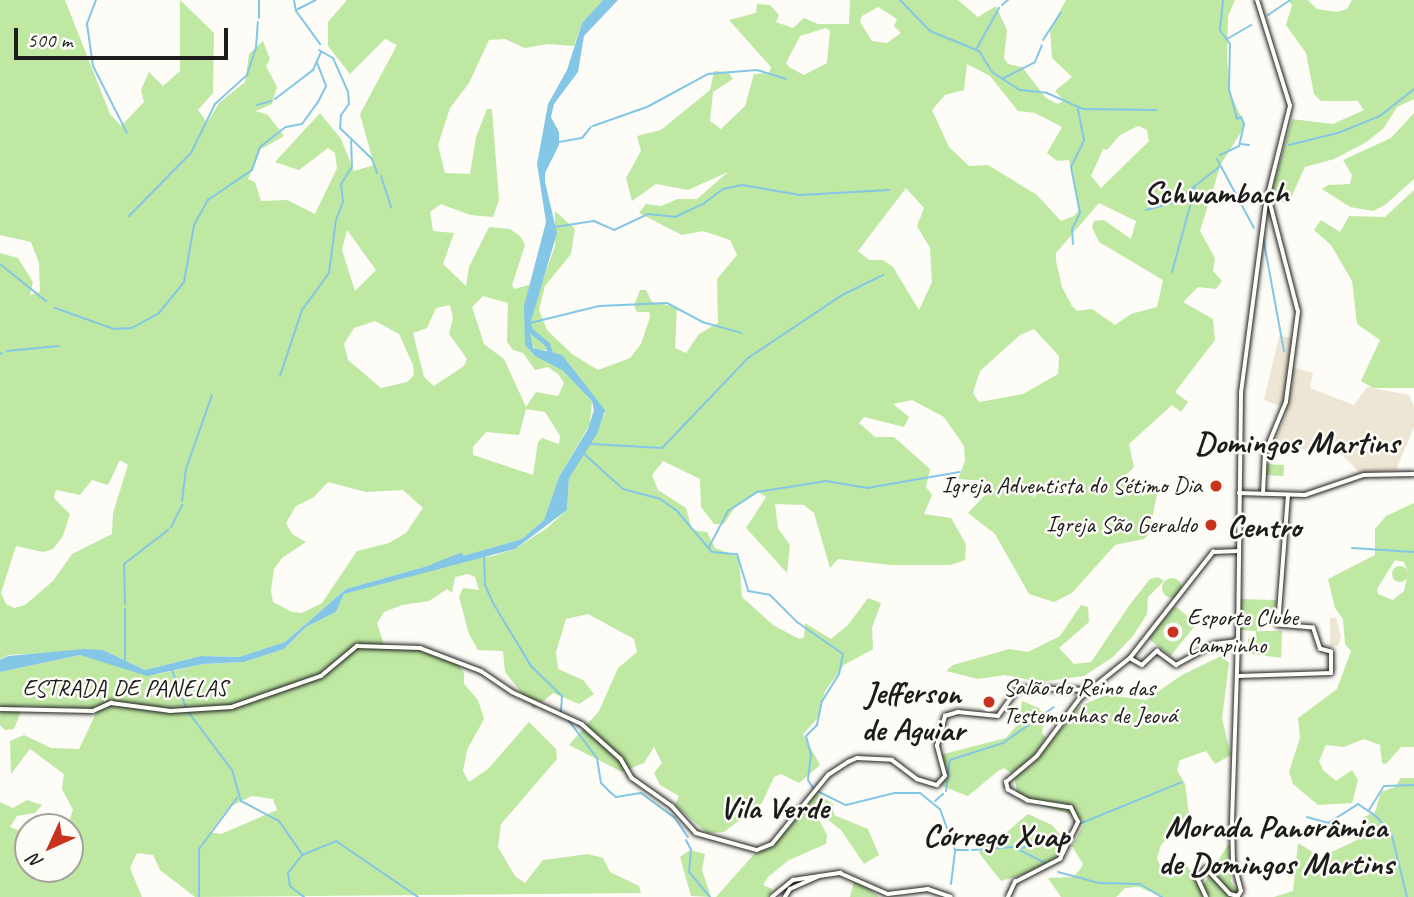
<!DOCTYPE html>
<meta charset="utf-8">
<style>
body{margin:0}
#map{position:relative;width:1414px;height:897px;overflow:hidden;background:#fdfcf7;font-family:Caveat,sans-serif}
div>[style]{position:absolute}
.built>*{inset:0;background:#eee6d4}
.green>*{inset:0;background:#bfe8a3;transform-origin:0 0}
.round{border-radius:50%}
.water>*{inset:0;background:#84c6e5}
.stream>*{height:2px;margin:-1px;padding:0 1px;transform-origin:1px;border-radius:1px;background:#84c6e5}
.river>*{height:5px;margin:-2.5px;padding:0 2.5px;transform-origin:2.5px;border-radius:2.5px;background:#84c6e5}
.roads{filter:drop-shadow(0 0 2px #1c1c1c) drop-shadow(0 0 2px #1c1c1c)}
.tertiary>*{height:3.5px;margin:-1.75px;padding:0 1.75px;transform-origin:1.75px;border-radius:1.75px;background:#fdfcf7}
.secondary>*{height:3.5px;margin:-1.75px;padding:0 1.75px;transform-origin:1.75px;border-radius:1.75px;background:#fdfcf7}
.dots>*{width:19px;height:19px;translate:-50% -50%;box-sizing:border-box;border:4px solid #fdfcf7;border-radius:50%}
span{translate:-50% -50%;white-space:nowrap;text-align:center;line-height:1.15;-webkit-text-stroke:5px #fdfcf7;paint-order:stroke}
.poi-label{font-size:24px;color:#1c1c1c}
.right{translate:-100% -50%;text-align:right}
.left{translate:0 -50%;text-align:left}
.street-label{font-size:24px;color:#1c1c1c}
.district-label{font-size:32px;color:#1c1c1c;font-weight:700}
.north{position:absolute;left:14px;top:813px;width:70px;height:70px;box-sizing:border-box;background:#fdfcf7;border:2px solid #a3a29f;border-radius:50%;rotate:225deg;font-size:19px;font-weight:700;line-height:28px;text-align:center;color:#1c1c1c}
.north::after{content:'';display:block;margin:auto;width:24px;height:32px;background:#c8321e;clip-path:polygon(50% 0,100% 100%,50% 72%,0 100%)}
.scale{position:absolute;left:14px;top:28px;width:214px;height:32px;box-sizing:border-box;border:4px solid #1c1c1c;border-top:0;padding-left:9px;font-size:21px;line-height:24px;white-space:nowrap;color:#1c1c1c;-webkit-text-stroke:5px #fdfcf7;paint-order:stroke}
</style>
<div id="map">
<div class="built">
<i style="clip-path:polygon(1279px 336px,1293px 338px,1283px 407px,1264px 400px)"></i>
<i style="clip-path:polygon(1293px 367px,1313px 373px,1310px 388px,1354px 405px,1367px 387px,1409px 395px,1414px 406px,1414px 427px,1396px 470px,1361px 474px,1341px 454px,1343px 447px,1336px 444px,1333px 450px,1323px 451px,1272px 446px,1285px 418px)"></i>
<i style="clip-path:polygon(1336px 617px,1341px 636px,1338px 646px,1330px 646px,1330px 618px)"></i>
</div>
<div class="green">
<i style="clip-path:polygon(evenodd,0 0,65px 0,110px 114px,121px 126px,144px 102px,141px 90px,149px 72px,163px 86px,180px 71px,180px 0,214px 33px,213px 93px,198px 110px,207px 123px,219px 103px,245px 82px,249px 54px,263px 41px,270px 59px,266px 66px,277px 87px,272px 104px,256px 111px,268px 115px,284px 136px,261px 149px,248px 179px,255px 182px,261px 201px,287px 200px,315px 214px,337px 168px,335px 153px,328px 148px,299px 170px,275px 162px,320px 113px,341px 139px,354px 171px,374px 165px,360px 114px,397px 45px,385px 39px,350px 74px,328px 46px,328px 22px,347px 0,603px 0,582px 23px,574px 46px,548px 44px,525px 48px,505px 39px,489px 40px,469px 83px,450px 108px,438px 145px,445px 173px,470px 174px,476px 137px,487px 109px,492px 109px,499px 200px,493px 217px,470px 215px,441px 204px,430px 212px,433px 231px,454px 233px,443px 264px,466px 286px,469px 267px,489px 227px,510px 229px,520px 236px,525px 245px,512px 285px,514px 289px,529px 285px,525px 345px,535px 356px,557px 365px,592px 401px,590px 424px,559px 477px,544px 520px,522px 539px,346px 589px,285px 642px,239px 657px,201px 656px,145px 670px,103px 650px,8px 655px,0 660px,0 253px,18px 258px,33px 282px,30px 295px,40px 292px,39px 263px,31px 242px,0 235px,0 0,347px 230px,376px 270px,355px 291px,342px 250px,347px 230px,0 0,483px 296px,508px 303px,507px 342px,513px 350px,523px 353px,535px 370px,548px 367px,559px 375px,564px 383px,558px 396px,536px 392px,526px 407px,504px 359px,484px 344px,472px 307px,483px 296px,0 0,450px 305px,453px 318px,449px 334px,467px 359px,464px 366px,434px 386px,424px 377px,413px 333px,427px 328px,436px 308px,450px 305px,0 0,375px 321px,399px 334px,413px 365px,414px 375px,407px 382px,381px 388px,348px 360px,344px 344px,354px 328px,375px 321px,0 0,526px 409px,545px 412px,560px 436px,559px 444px,542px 438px,538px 442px,533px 475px,473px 455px,473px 447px,486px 432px,519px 435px,526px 409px,0 0,120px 460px,128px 465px,113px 513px,112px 534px,72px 554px,53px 581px,25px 605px,14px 608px,6px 604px,1px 593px,16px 546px,43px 552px,53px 549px,63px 536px,70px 514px,54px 498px,56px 490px,80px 495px,92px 480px,108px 485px,120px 460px,0 0,328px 482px,366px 492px,403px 490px,423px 508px,406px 533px,389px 543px,357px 551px,322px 603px,302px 613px,292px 612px,273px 602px,271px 591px,274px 569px,282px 558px,306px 542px,292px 534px,286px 523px,296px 506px,314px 497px,328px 482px)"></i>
<i style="clip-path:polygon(evenodd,850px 0,958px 0,978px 17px,996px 6px,1007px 30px,1004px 58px,1008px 64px,1022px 67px,1046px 98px,1058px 104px,1064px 101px,1055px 91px,1072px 77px,1052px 58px,1050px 30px,1066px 0,1235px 0,1228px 16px,1227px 59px,1230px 92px,1245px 126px,1221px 164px,1200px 231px,1215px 258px,1213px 271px,1222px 281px,1216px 289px,1198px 287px,1183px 302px,1213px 319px,1215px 340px,1175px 392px,1188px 402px,1181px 412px,1172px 405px,1129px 444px,1134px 467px,1126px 475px,1157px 494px,1149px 534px,1144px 539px,1115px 545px,1072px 593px,1054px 602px,1029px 594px,995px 534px,968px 513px,987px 493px,987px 481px,958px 479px,965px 461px,964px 446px,944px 417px,912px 400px,893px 404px,909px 417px,904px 427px,864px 417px,859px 423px,875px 437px,894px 437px,930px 469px,926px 487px,932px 495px,924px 514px,951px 518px,966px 544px,965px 560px,951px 565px,891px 565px,838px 559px,830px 568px,814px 513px,804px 505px,775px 504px,778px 528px,790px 545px,787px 573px,746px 528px,766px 497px,758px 492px,735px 507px,724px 524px,714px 524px,701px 507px,700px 479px,663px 461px,652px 475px,658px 490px,686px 508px,692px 530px,707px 532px,715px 548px,739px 557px,742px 597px,773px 625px,799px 639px,804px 637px,805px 623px,831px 639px,848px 625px,868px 598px,881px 603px,872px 628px,873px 649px,844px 665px,825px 691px,817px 719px,803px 734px,820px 765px,799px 783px,781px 774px,774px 777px,762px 803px,724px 832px,707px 833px,675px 805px,679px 796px,660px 785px,654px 773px,662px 763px,654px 747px,644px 763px,622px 772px,569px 745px,599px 711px,618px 668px,637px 652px,634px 639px,588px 614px,566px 619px,556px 652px,558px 669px,583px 680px,594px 694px,579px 704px,553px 693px,534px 709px,505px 672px,503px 651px,478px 650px,469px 634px,459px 597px,463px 588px,479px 590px,475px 577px,468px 574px,455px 577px,452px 593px,447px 589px,429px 601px,402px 605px,384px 612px,377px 623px,384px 645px,429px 648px,457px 662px,464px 673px,464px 684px,478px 700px,484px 719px,467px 750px,463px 771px,469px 782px,488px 769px,529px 722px,556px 749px,557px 759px,501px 824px,498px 847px,515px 876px,525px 883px,543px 860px,588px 854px,603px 858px,610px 872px,639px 886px,641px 893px,195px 897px,160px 870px,153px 855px,137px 853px,130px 868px,142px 897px,0 897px,0 802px,13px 808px,27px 800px,42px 805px,35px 813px,17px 816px,10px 827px,28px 834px,28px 869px,37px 873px,41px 869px,70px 869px,70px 847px,76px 843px,67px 827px,73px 810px,62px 789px,64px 774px,30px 749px,11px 774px,10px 741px,24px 735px,51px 748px,79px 749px,98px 709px,23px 706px,14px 729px,5px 730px,0 725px,0 672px,80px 655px,159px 674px,203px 664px,244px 662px,284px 649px,306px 627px,336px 612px,344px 594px,455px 562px,493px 556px,515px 549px,547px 528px,567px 510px,569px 478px,605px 413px,566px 360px,545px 350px,538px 352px,528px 341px,532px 310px,555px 246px,555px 211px,575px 229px,571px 254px,545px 286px,539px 310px,547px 330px,572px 354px,598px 370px,630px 358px,641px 344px,650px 317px,649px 312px,637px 312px,634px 306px,640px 290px,646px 290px,652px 302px,677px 307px,675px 348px,686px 353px,699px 334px,718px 323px,717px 279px,737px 255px,730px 240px,703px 231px,682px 235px,639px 213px,646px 204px,661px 206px,678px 199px,697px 199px,728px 172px,688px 190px,656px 184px,632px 201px,626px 178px,641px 151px,637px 136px,661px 130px,710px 90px,714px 71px,728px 72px,733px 79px,713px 92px,710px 121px,721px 129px,745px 106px,754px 74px,769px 73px,771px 67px,729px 20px,756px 13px,757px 4px,770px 5px,779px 15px,776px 22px,793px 28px,804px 18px,818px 24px,849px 24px,850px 0,878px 7px,897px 19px,894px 26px,901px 33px,887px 43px,872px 41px,860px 22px,862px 16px,878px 7px,850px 0,826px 28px,830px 31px,827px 63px,804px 75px,789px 67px,786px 63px,800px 36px,826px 28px,850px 0,967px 64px,990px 76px,1018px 111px,1035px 113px,1062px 127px,1047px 153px,1057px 161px,1069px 160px,1079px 210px,1074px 216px,1061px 221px,1037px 195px,988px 165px,969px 166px,949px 147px,932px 110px,945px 95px,964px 90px,967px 64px,850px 0,1138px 126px,1147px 130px,1149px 141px,1101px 188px,1091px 176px,1103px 149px,1107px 150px,1120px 135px,1138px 126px,850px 0,906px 188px,924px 208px,917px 226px,930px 248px,932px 282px,919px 310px,893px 267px,883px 260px,869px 260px,858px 251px,906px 188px,850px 0,1099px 203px,1136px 221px,1131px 239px,1104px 220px,1094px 221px,1092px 227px,1099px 242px,1163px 280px,1157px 307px,1131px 314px,1115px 325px,1092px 309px,1077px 311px,1072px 306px,1062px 287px,1056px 261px,1056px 253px,1099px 203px,850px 0,1034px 329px,1059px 356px,1058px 374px,1023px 394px,979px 402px,973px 393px,980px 371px,1020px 335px,1034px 329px,850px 0,252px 796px,273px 799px,277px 810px,221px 834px,210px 832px,229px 807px,252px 796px)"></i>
<i style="clip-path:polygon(1288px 0,1308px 0,1317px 9px,1337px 12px,1347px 9px,1352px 0,1414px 0,1414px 99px,1397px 107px,1384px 128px,1365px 143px,1334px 159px,1305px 167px,1288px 204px,1270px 198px,1292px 119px,1333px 124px,1364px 110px,1358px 101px,1321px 101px,1314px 94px,1306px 53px,1286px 25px,1292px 5px)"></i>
<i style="clip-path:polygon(1414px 113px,1414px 179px,1385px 205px,1373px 211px,1350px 207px,1322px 189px,1328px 185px,1350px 184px,1352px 175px,1343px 160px,1391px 138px)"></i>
<i style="clip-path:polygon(1414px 190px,1414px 388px,1373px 388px,1361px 381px,1380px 340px,1357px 324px,1352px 281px,1331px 245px,1314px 230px,1321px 220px,1340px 232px,1349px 216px,1385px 217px)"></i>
<i style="left:1266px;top:464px;width:18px;height:11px;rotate:3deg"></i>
<i style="clip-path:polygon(evenodd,1414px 503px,1414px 747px,1401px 747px,1386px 764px,1382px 763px,1380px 745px,1364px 739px,1344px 747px,1326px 745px,1319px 761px,1323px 770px,1336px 781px,1352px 770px,1358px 780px,1352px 803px,1318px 805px,1293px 784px,1289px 772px,1300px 738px,1298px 718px,1337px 689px,1351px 651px,1345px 644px,1343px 619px,1335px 608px,1328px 579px,1375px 555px,1375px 529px,1386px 516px,1414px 503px,1395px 560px,1404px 562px,1408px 572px,1404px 591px,1393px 600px,1378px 594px,1377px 589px,1395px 560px)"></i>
<i class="round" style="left:1392px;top:566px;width:16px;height:16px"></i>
<i style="clip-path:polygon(1158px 577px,1164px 581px,1148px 597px,1147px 614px,1133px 636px,1113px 657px,1084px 676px,1040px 682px,1005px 675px,978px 679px,946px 671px,953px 665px,1009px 649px,1028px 652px,1060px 636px,1081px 605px,1088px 607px,1089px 622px,1059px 648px,1074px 664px,1091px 662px,1131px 603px,1150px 579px)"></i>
<i class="round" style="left:1162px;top:578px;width:20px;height:20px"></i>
<i style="clip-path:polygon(1240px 599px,1276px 600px,1275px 618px,1258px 614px,1257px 631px,1282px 631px,1281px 658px,1248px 653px,1248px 639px,1256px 639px,1256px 631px,1240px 630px)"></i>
<i style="left:1175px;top:606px;width:28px;height:42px;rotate:39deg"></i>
<i style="clip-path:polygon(1221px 656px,1229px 663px,1222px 719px,1231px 755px,1215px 764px,1206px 751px,1180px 760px,1177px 770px,1185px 784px,1189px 815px,1161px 845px,1157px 858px,1164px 876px,1171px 878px,1187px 866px,1202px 887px,1229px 843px,1231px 882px,1242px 897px,1162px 897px,1139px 887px,1125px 888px,1116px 897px,1061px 897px,1048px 878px,1074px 877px,1081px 868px,1083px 864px,1072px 846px,1084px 824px,1079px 817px,1018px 798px,1014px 775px,1031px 766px,1080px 706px,1106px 695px,1146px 700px,1182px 675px)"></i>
<i style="clip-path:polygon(1022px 701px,1039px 708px,1045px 718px,1042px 733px,1046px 738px,1030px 761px,1011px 773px,1004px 768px,998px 771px,968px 796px,944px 787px,939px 782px,944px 772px,940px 755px,1006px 738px,1019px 723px)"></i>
<i style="clip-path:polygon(1401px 778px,1414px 778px,1414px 897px,1274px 897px,1293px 891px,1298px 843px,1321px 857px,1357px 840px,1362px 818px,1375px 812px,1381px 792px,1395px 787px)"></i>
<i style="clip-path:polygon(815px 792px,833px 804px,834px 815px,868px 829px,879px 855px,864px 864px,841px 830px,813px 808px,827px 835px,826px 844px,789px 860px,768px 877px,763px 885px,772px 889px,770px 897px,716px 897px,756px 852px,790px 827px)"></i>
<i style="clip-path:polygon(51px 814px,63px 827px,35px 827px,37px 820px)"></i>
<i style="clip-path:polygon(1028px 814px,1052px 825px,1068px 844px,1056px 859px,1035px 871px,1001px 881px,979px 853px,982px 843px,997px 840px)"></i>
<i style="clip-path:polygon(690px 850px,705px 854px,702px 870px,711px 897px,691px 896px,680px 857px)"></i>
<i style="clip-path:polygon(855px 878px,879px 897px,850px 897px)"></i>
</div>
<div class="water">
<i style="clip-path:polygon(603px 0,618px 0,584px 36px,578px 72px,554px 104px,551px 117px,559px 132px,559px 145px,545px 173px,545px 182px,557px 233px,529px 328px,533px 348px,562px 355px,605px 410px,597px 434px,569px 478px,567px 510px,515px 549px,344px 594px,336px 612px,306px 627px,284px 649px,244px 662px,203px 664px,147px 676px,80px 655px,0 672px,0 660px,8px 656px,84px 649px,103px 650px,145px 670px,201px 656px,239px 657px,285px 642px,346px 589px,522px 539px,544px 520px,559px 477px,588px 429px,594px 410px,592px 401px,562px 370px,535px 356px,525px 345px,524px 306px,546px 222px,537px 164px,548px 104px,567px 70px,582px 23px)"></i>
</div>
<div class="stream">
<i style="left:96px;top:0;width:26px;rotate:111deg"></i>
<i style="left:87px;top:24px;width:42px;rotate:81.9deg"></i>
<i style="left:93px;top:66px;width:75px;rotate:63.1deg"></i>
<i style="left:294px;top:0;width:11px;rotate:80deg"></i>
<i style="left:296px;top:11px;width:41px;rotate:54deg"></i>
<i style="left:900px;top:0;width:43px;rotate:45.9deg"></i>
<i style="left:930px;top:31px;width:53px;rotate:22.2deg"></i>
<i style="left:979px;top:51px;width:25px;rotate:58deg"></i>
<i style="left:992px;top:72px;width:33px;rotate:33deg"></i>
<i style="left:1020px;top:90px;width:27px;rotate:6deg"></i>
<i style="left:1047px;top:93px;width:39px;rotate:24deg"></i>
<i style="left:1083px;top:109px;width:73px;rotate:0.8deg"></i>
<i style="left:1002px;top:5px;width:8px;rotate:-40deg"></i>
<i style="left:296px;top:10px;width:22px;rotate:-27deg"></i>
<i style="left:1268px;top:15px;width:27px;rotate:-34deg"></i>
<i style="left:259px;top:18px;width:18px;rotate:-90deg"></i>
<i style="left:1227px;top:39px;width:28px;rotate:-30deg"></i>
<i style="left:1043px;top:40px;width:33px;rotate:-57deg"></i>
<i style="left:977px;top:48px;width:46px;rotate:-61.2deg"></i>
<i style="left:319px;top:50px;width:16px;rotate:30deg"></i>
<i style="left:333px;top:58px;width:36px;rotate:66deg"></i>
<i style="left:348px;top:91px;width:13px;rotate:86deg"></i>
<i style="left:349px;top:104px;width:14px;rotate:126deg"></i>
<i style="left:341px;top:115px;width:13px;rotate:94deg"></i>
<i style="left:340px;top:128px;width:45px;rotate:44.1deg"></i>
<i style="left:372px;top:159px;width:15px;rotate:70deg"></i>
<i style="left:1002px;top:79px;width:37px;rotate:-27deg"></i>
<i style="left:1035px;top:62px;width:18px;rotate:-68deg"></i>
<i style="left:275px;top:99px;width:48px;rotate:-37.3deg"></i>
<i style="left:313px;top:70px;width:20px;rotate:-66deg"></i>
<i style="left:257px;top:105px;width:15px;rotate:-16deg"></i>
<i style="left:593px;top:126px;width:57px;rotate:-19.4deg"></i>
<i style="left:647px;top:107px;width:69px;rotate:-28.4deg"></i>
<i style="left:708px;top:74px;width:49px;rotate:-4.7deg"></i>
<i style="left:757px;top:70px;width:30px;rotate:17deg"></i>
<i style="left:559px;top:142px;width:23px;rotate:-10deg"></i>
<i style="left:582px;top:138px;width:14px;rotate:-51deg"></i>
<i style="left:1241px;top:144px;width:8px;rotate:7deg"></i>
<i style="left:1289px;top:145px;width:50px;rotate:-13.8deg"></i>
<i style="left:1338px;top:133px;width:45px;rotate:-22deg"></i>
<i style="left:1380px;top:116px;width:43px;rotate:-38.5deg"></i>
<i style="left:1220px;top:155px;width:21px;rotate:-25deg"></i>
<i style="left:1239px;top:146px;width:23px;rotate:-77deg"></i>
<i style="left:1244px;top:124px;width:8px;rotate:-113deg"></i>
<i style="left:1241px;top:117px;width:4px;rotate:153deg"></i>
<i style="left:1237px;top:119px;width:30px;rotate:-105deg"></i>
<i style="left:1229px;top:90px;width:46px;rotate:-88.8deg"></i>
<i style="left:1230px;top:44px;width:17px;rotate:-126deg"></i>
<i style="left:1220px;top:30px;width:30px;rotate:-84deg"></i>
<i style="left:1217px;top:159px;width:78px;rotate:61.8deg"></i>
<i style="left:381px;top:176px;width:33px;rotate:72deg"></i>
<i style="left:1146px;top:210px;width:28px;rotate:-15deg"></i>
<i style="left:1173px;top:203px;width:58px;rotate:-38deg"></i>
<i style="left:129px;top:216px;width:88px;rotate:-45.5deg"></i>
<i style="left:191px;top:153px;width:55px;rotate:-63.9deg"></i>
<i style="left:215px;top:104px;width:43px;rotate:-42.2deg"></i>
<i style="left:247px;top:75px;width:28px;rotate:-72deg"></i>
<i style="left:256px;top:48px;width:26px;rotate:-86deg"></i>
<i style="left:555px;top:227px;width:39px;rotate:-9deg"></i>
<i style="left:594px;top:221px;width:22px;rotate:24deg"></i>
<i style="left:614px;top:230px;width:38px;rotate:-25deg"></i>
<i style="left:648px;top:214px;width:27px;rotate:6deg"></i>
<i style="left:675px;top:217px;width:31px;rotate:-25deg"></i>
<i style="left:703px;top:204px;width:25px;rotate:-37deg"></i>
<i style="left:723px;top:189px;width:19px;rotate:-12deg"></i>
<i style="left:742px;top:185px;width:59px;rotate:9.8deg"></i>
<i style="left:800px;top:195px;width:89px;rotate:-3.2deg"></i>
<i style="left:1263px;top:237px;width:116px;rotate:79.6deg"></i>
<i style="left:1073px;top:244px;width:15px;rotate:-94deg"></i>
<i style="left:1072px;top:229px;width:18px;rotate:-63deg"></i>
<i style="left:1080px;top:213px;width:47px;rotate:-101.1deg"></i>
<i style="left:1071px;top:167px;width:30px;rotate:-64deg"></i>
<i style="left:1084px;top:140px;width:32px;rotate:-101deg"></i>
<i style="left:0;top:264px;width:59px;rotate:38.8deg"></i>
<i style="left:1172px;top:272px;width:87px;rotate:-74.7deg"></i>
<i style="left:55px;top:308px;width:63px;rotate:19.6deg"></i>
<i style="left:114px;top:329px;width:18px;rotate:-3deg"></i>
<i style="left:132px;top:328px;width:31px;rotate:-29deg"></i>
<i style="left:159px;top:313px;width:40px;rotate:-51deg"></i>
<i style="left:184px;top:282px;width:58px;rotate:-80deg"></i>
<i style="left:194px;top:225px;width:29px;rotate:-61deg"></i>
<i style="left:208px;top:200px;width:53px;rotate:-34.3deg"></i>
<i style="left:252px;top:170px;width:24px;rotate:-71deg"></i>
<i style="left:260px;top:147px;width:33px;rotate:-38deg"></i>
<i style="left:286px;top:127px;width:16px;rotate:-11deg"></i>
<i style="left:302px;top:124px;width:27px;rotate:-54deg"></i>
<i style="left:318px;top:102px;width:18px;rotate:-63deg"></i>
<i style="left:326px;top:86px;width:25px;rotate:-111deg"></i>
<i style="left:530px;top:323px;width:71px;rotate:-13.8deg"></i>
<i style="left:599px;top:306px;width:68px;rotate:-2.5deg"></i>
<i style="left:667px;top:303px;width:40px;rotate:28deg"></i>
<i style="left:702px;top:322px;width:41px;rotate:15.4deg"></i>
<i style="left:7px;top:351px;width:52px;rotate:-5.5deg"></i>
<i style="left:0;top:354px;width:2px;rotate:-27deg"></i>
<i style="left:280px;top:376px;width:70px;rotate:-71.6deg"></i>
<i style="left:302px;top:310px;width:46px;rotate:-53.9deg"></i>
<i style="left:329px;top:273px;width:53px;rotate:-82.5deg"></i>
<i style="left:336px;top:220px;width:19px;rotate:-69deg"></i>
<i style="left:343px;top:202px;width:18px;rotate:-96deg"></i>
<i style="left:341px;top:184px;width:20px;rotate:-57deg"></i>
<i style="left:352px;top:167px;width:26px;rotate:-92deg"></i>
<i style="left:591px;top:444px;width:71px;rotate:3.2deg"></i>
<i style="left:662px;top:448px;width:124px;rotate:-46.3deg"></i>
<i style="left:748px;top:358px;width:113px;rotate:-33.8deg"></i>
<i style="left:842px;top:295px;width:46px;rotate:-26deg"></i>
<i style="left:582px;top:452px;width:55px;rotate:42.1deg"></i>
<i style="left:623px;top:489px;width:38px;rotate:15deg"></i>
<i style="left:660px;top:499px;width:21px;rotate:35deg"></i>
<i style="left:677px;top:511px;width:54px;rotate:49.5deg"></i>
<i style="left:712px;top:552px;width:25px;rotate:5deg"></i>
<i style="left:737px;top:554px;width:39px;rotate:73deg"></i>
<i style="left:748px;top:591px;width:22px;rotate:10deg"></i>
<i style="left:770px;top:595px;width:38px;rotate:45deg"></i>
<i style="left:797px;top:622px;width:56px;rotate:34.8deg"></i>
<i style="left:843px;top:654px;width:20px;rotate:101deg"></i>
<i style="left:839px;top:674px;width:32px;rotate:122deg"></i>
<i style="left:822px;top:701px;width:25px;rotate:102deg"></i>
<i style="left:817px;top:725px;width:16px;rotate:135deg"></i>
<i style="left:806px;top:736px;width:20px;rotate:75deg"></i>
<i style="left:811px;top:755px;width:25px;rotate:97deg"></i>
<i style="left:808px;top:780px;width:9px;rotate:58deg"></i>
<i style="left:182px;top:501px;width:32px;rotate:-83deg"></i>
<i style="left:186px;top:469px;width:78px;rotate:-70.6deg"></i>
<i style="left:171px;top:527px;width:25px;rotate:-63deg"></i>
<i style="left:709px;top:547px;width:41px;rotate:-62.2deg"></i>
<i style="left:728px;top:511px;width:35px;rotate:-33deg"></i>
<i style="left:757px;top:492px;width:70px;rotate:-9.1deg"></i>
<i style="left:826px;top:481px;width:42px;rotate:9.7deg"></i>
<i style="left:867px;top:488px;width:94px;rotate:-9.8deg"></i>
<i style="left:1352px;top:548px;width:62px;rotate:3.7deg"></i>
<i style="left:484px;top:555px;width:30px;rotate:88deg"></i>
<i style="left:485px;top:585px;width:20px;rotate:66deg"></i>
<i style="left:493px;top:603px;width:74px;rotate:58.9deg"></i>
<i style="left:531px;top:666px;width:43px;rotate:44.1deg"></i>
<i style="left:562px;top:696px;width:16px;rotate:94deg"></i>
<i style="left:125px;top:604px;width:40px;rotate:-91.4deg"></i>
<i style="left:124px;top:564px;width:56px;rotate:-37.7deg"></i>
<i style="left:125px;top:660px;width:51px;rotate:-90deg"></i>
<i style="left:172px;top:670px;width:40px;rotate:69.8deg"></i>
<i style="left:189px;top:713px;width:71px;rotate:53deg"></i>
<i style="left:232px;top:770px;width:32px;rotate:74deg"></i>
<i style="left:241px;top:801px;width:43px;rotate:27.8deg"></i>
<i style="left:279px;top:821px;width:40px;rotate:55.1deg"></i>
<i style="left:569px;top:721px;width:46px;rotate:52.9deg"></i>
<i style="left:597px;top:758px;width:25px;rotate:81deg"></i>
<i style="left:601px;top:783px;width:13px;rotate:45deg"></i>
<i style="left:610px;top:792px;width:8px;rotate:40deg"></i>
<i style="left:616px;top:797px;width:25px;rotate:-9deg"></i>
<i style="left:641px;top:793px;width:42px;rotate:36.3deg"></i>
<i style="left:675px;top:818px;width:23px;rotate:56deg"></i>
<i style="left:817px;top:791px;width:32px;rotate:26deg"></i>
<i style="left:846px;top:805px;width:50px;rotate:-13.8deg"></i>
<i style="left:895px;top:793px;width:25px"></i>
<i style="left:920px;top:793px;width:26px;rotate:39deg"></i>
<i style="left:940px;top:809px;width:44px;rotate:69.9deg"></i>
<i style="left:946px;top:791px;width:31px;rotate:-83deg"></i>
<i style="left:950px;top:760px;width:56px;rotate:-17.8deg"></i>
<i style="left:1003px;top:743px;width:62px;rotate:-35.2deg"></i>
<i style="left:935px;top:801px;width:11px;rotate:-41deg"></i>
<i style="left:1369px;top:810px;width:28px;rotate:-58deg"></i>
<i style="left:1384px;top:786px;width:30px;rotate:-2deg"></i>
<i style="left:1307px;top:817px;width:22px;rotate:16deg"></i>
<i style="left:1328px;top:823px;width:36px;rotate:-32deg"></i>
<i style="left:1358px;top:804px;width:22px;rotate:34deg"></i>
<i style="left:1376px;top:816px;width:26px;rotate:51deg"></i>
<i style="left:1392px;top:836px;width:63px;rotate:76.2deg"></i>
<i style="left:1079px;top:824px;width:111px;rotate:-22.2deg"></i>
<i style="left:686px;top:840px;width:11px;rotate:63deg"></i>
<i style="left:691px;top:850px;width:22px;rotate:95deg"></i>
<i style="left:689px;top:872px;width:33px;rotate:50deg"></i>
<i style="left:1021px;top:848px;width:47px;rotate:-14.9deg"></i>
<i style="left:956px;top:850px;width:12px"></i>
<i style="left:972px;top:850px;width:42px;rotate:-4.1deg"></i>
<i style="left:1014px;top:847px;width:35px;rotate:27deg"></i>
<i style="left:1058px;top:872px;width:42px;rotate:15deg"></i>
<i style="left:1099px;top:883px;width:41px;rotate:1.4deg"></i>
<i style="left:1140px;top:884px;width:26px;rotate:31deg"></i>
<i style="left:951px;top:884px;width:34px;rotate:-83deg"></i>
<i style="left:199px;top:897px;width:48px;rotate:-90deg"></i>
<i style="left:199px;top:849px;width:64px;rotate:-53.3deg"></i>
<i style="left:304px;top:897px;width:18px;rotate:-142deg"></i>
<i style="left:290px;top:886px;width:13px;rotate:-99deg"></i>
<i style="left:288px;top:873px;width:23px;rotate:-52deg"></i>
<i style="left:302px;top:855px;width:37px;rotate:-22deg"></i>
<i style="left:336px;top:841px;width:99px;rotate:34.3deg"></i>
</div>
<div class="river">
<i style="left:528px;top:322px;width:8px;rotate:76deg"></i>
<i style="left:530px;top:330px;width:22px;rotate:39deg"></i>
<i style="left:547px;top:344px;width:12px;rotate:70deg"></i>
<i style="left:434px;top:565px;width:28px;rotate:-21deg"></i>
</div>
<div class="roads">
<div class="tertiary">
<i style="left:1263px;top:494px;width:41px;rotate:-87.2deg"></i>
<i style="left:1265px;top:453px;width:55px;rotate:-67.6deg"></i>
<i style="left:1286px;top:402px;width:91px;rotate:-82.4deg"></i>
<i style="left:1298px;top:312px;width:120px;rotate:-104.5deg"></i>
<i style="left:1238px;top:676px;width:93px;rotate:-1.8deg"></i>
<i style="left:1331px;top:673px;width:21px;rotate:-90deg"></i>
<i style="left:1331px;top:652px;width:11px;rotate:-165deg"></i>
<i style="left:1320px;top:649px;width:22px;rotate:-108deg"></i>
<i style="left:1313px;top:628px;width:35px;rotate:-175deg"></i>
<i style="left:1278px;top:625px;width:130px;rotate:-85.6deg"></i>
<i style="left:0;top:709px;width:93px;rotate:1.2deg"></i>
<i style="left:93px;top:711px;width:20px;rotate:-24deg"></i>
<i style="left:111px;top:703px;width:60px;rotate:7.7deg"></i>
<i style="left:170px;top:711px;width:62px;rotate:-3.7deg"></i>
<i style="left:232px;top:707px;width:94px;rotate:-19.2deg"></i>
<i style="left:321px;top:676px;width:47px;rotate:-39.8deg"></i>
<i style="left:357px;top:646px;width:63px;rotate:1.8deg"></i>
<i style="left:420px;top:648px;width:65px;rotate:20.7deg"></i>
<i style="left:481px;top:671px;width:37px;rotate:34deg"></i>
<i style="left:512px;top:692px;width:77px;rotate:24.6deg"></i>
<i style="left:582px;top:724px;width:52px;rotate:41.9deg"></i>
<i style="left:621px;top:759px;width:22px;rotate:60deg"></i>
<i style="left:632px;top:778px;width:49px;rotate:35deg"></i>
<i style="left:672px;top:806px;width:36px;rotate:48deg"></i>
<i style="left:696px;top:833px;width:63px;rotate:15.6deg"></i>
<i style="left:757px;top:850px;width:16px;rotate:-22deg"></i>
<i style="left:772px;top:844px;width:89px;rotate:-50.9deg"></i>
<i style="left:828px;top:775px;width:24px;rotate:-33deg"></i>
<i style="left:848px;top:762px;width:10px;rotate:-24deg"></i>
<i style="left:857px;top:758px;width:35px;rotate:3deg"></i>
<i style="left:892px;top:760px;width:31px;rotate:37deg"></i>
<i style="left:917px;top:779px;width:21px;rotate:17deg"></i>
<i style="left:937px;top:785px;width:12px;rotate:-48deg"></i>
<i style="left:945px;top:776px;width:31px;rotate:-105deg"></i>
<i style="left:937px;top:746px;width:31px;rotate:-75deg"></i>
<i style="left:945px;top:716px;width:14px;rotate:-17deg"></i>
<i style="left:958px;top:712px;width:40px;rotate:5.7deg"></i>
<i style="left:998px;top:716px;width:34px;rotate:-54deg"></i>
<i style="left:1018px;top:688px;width:74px;rotate:1.5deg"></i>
<i style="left:785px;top:897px;width:9px;rotate:-58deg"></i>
<i style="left:790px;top:889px;width:30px;rotate:-24deg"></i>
<i style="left:1206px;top:897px;width:21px;rotate:-115deg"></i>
<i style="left:1197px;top:878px;width:13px;rotate:-48deg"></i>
<i style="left:1206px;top:868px;width:35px;rotate:47deg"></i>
<i style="left:1230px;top:894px;width:8px;rotate:14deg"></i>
<i style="left:1238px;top:896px;width:6px;rotate:-59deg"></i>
<i style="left:1241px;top:891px;width:30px;rotate:-105deg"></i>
<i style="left:1233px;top:862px;width:40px;rotate:-91.4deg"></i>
<i style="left:1232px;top:822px;width:181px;rotate:-88.1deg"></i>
</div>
<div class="secondary">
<i style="left:1239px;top:493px;width:66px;rotate:1.7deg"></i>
<i style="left:1305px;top:495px;width:62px;rotate:-18.7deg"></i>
<i style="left:1364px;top:475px;width:50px;rotate:-1.1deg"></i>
<i style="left:1130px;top:658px;width:14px;rotate:30deg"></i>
<i style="left:1142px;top:665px;width:21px;rotate:-43deg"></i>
<i style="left:1157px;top:651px;width:24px;rotate:36deg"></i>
<i style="left:1176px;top:665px;width:43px;rotate:-28.9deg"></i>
<i style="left:1214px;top:644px;width:24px;rotate:-7deg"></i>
<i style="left:1238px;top:641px;width:248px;rotate:-89.3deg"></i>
<i style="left:1241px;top:393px;width:192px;rotate:-82.5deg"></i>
<i style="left:1266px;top:203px;width:100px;rotate:-76.1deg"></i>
<i style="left:1290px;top:106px;width:111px;rotate:-107.3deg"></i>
<i style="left:772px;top:897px;width:27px;rotate:-39deg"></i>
<i style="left:793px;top:880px;width:48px;rotate:-8.5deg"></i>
<i style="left:840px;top:873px;width:52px;rotate:23.6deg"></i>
<i style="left:888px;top:894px;width:40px;rotate:-7.1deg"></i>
<i style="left:928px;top:889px;width:24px;rotate:19deg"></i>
<i style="left:1008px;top:897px;width:17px;rotate:-65deg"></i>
<i style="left:1015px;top:882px;width:51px;rotate:-27.1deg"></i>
<i style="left:1060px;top:859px;width:41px;rotate:-64.1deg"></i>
<i style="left:1078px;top:822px;width:16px;rotate:-117deg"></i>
<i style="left:1071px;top:808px;width:44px;rotate:-170.8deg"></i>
<i style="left:1028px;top:801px;width:23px;rotate:-151deg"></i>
<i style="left:1008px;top:790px;width:8px;rotate:-104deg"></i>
<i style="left:1006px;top:782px;width:40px;rotate:-40deg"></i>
<i style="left:1037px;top:756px;width:72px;rotate:-53.4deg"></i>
<i style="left:1080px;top:698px;width:64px;rotate:-38.7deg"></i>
<i style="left:1130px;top:658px;width:135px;rotate:-51.9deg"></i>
<i style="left:1213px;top:552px;width:26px;rotate:-2deg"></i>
</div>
</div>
<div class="dots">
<i style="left:1216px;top:486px;background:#c8321e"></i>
<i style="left:1211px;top:525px;background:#c8321e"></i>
<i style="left:1173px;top:632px;background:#c8321e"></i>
<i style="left:989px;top:702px;background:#c8321e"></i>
</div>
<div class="poi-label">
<span class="right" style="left:1202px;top:486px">Igreja Adventista do Sétimo Dia</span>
<span class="right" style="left:1197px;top:525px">Igreja São Geraldo</span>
<span class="left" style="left:1187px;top:632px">Esporte Clube<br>Campinho</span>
<span class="left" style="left:1003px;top:702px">Salão do Reino das<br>Testemunhas de Jeová</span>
</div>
<div class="street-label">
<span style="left:125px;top:689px">ESTRADA DE PANELAS</span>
</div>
<div class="district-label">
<span style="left:1216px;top:193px">Schwambach</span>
<span style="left:1297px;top:443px">Domingos Martins</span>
<span style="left:1264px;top:527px">Centro</span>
<span style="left:913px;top:712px">Jefferson<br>de Aguiar</span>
<span style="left:774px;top:808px">Vila Verde</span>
<span style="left:1276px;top:846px">Morada Panorâmica<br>de Domingos Martins</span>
<span style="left:996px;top:836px">Córrego Xuap</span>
</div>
<div class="north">N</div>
<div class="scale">500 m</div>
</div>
